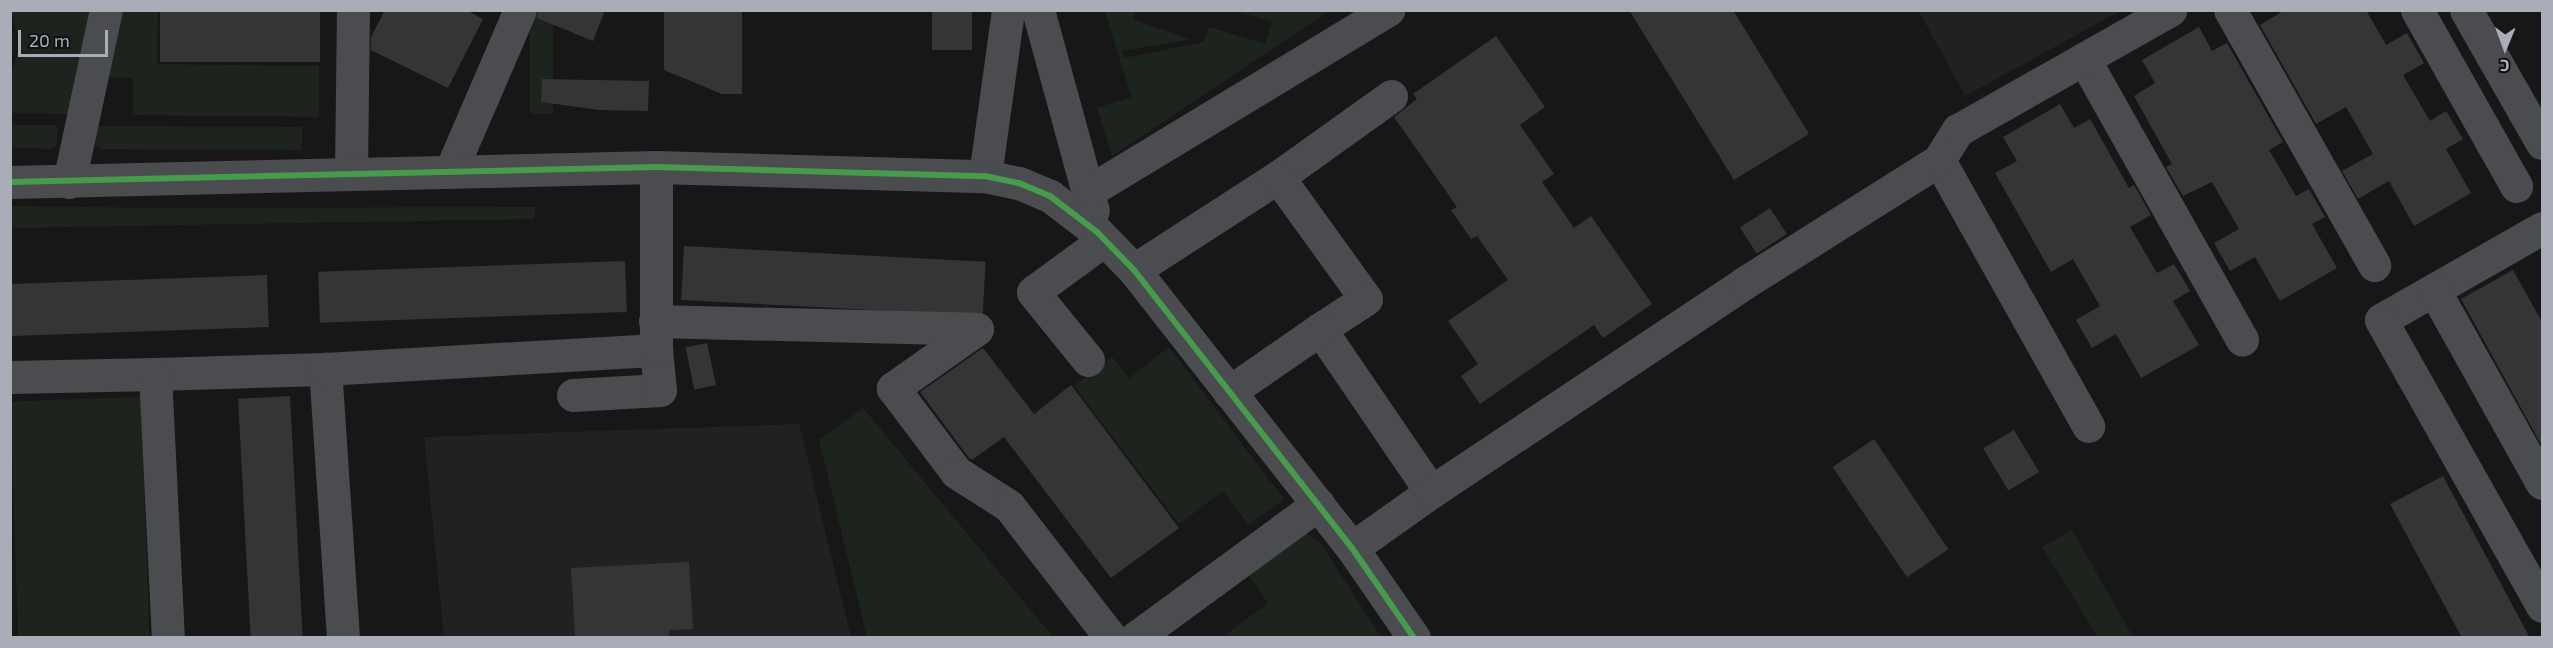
<!DOCTYPE html>
<meta charset="utf-8">
<style>
body{margin:0}
#map{position:relative;width:2553px;height:648px;overflow:hidden;background:#171717;font-family:"Exo 2",sans-serif}
div>[style]{position:absolute}
.built>*{inset:0;background:#212123}
.green>*{inset:0;background:#1d241e;transform-origin:0 0}
.building>*{inset:0;background:#353536;transform-origin:0 0}
.minor>*{height:33px;margin:-16.5px;padding:0 16.5px;transform-origin:16.5px;border-radius:16.5px;background:#4b4c50}
.cycleway>*{height:6px;margin:-3px;padding:0 3px;transform-origin:3px;border-radius:3px;background:#469c4c}
span{translate:-50% -50%;white-space:nowrap;text-align:center;line-height:1.15;-webkit-text-stroke:4.5px #111113;paint-order:stroke}
.frame{position:absolute;inset:0;border:12px solid #a8adb8;pointer-events:none}
.north{position:absolute;left:2475px;top:18px;width:60px;height:60px;-webkit-text-stroke:4px #111113;paint-order:stroke;rotate:181deg;font-size:16px;font-weight:700;line-height:24px;text-align:center;color:#a8adb8}
.north::after{content:'';display:block;margin:auto;width:21px;height:27px;background:#a8adb8;clip-path:polygon(50% 0,100% 100%,50% 72%,0 100%)}
.scale{position:absolute;left:18px;top:30px;width:90px;height:27px;box-sizing:border-box;border:3px solid #a8adb8;border-top:0;padding-left:8px;font-size:18px;line-height:21px;white-space:nowrap;color:#a8adb8;-webkit-text-stroke:4px #111113;paint-order:stroke}
</style>
<div id="map">
<div class="built">
<i style="clip-path:polygon(1919px 11px,1918px 11px,2120px 11px,1965px 96px)"></i>
<i style="clip-path:polygon(799px 424px,851px 637px,444px 637px,424px 437px)"></i>
</div>
<div class="green">
<i style="clip-path:polygon(11px 11px,93px 11px,70px 114px,11px 113px,11px 74px,20px 45px)"></i>
<i style="clip-path:polygon(124px 11px,158px 11px,157px 64px,319px 66px,319px 117px,133px 115px,133px 78px,103px 77px,104px 37px)"></i>
<i style="left:530px;top:11px;width:23px;height:103px"></i>
<i style="clip-path:polygon(1105px 11px,1136px 11px,1133px 20px,1191px 39px,1122px 51px,1124px 58px,1203px 42px,1209px 27px,1265px 44px,1272px 22px,1237px 11px,1329px 11px,1112px 156px,1097px 108px,1131px 97px)"></i>
<i style="clip-path:polygon(11px 125px,57px 125px,57px 145px,53px 149px,11px 148px)"></i>
<i style="clip-path:polygon(94px 126px,302px 127px,302px 150px,101px 149px,94px 143px)"></i>
<i style="clip-path:polygon(11px 206px,161px 208px,536px 207px,534px 219px,11px 228px)"></i>
<i style="clip-path:polygon(1169px 347px,1284px 499px,1249px 525px,1223px 491px,1179px 524px,1074px 386px,1112px 357px,1129px 378px)"></i>
<i style="left:141px;top:397px;width:240px;height:131px;rotate:88deg"></i>
<i style="clip-path:polygon(863px 408px,1053px 637px,867px 637px,819px 440px)"></i>
<i style="clip-path:polygon(2072px 530px,2133px 637px,2098px 637px,2042px 547px)"></i>
<i style="clip-path:polygon(1307px 534px,1321px 544px,1381px 637px,1221px 638px,1268px 603px,1244px 569px,1296px 535px)"></i>
</div>
<div class="building">
<i style="left:160px;top:10px;width:160px;height:52px"></i>
<i style="clip-path:polygon(385px 10px,466px 10px,483px 19px,448px 88px,371px 50px,371px 37px)"></i>
<i style="clip-path:polygon(538px 10px,605px 10px,593px 41px,537px 18px)"></i>
<i style="clip-path:polygon(664px 10px,742px 10px,742px 94px,722px 94px,664px 70px)"></i>
<i style="left:932px;top:10px;width:40px;height:40px"></i>
<i style="clip-path:polygon(1629px 10px,1733px 10px,1809px 134px,1734px 180px)"></i>
<i style="clip-path:polygon(2285px 10px,2366px 10px,2386px 45px,2407px 33px,2424px 63px,2403px 75px,2430px 121px,2446px 111px,2463px 139px,2446px 149px,2471px 193px,2414px 226px,2389px 181px,2358px 199px,2342px 171px,2373px 154px,2346px 107px,2316px 124px,2260px 25px)"></i>
<i style="clip-path:polygon(2199px 27px,2212px 51px,2227px 43px,2283px 142px,2269px 150px,2296px 196px,2309px 189px,2325px 217px,2312px 224px,2337px 268px,2280px 301px,2255px 257px,2230px 271px,2214px 243px,2239px 229px,2212px 182px,2183px 196px,2166px 167px,2172px 164px,2134px 96px,2155px 83px,2142px 60px)"></i>
<i style="clip-path:polygon(1496px 36px,1545px 107px,1520px 125px,1554px 174px,1542px 182px,1574px 228px,1591px 216px,1652px 304px,1603px 338px,1594px 325px,1480px 404px,1461px 376px,1478px 364px,1448px 321px,1508px 280px,1477px 236px,1471px 239px,1451px 210px,1457px 207px,1394px 117px,1417px 99px,1413px 94px)"></i>
<i style="clip-path:polygon(542px 79px,649px 81px,648px 111px,599px 110px,541px 102px)"></i>
<i style="clip-path:polygon(2060px 104px,2074px 128px,2090px 119px,2129px 188px,2134px 185px,2151px 215px,2130px 227px,2157px 273px,2174px 264px,2190px 291px,2173px 301px,2199px 345px,2141px 378px,2116px 334px,2092px 348px,2076px 320px,2100px 306px,2073px 259px,2051px 272px,1995px 173px,2017px 161px,2003px 137px)"></i>
<i style="left:1770px;top:208px;width:31px;height:36px;rotate:57deg"></i>
<i style="left:684px;top:246px;width:302px;height:54px;rotate:3deg"></i>
<i style="left:625px;top:261px;width:51px;height:307px;rotate:88deg"></i>
<i style="clip-path:polygon(2513px 270px,2542px 322px,2542px 446px,2461px 299px)"></i>
<i style="left:267px;top:275px;width:52px;height:257px;rotate:88deg"></i>
<i style="left:707px;top:343px;width:43px;height:22px;rotate:78deg"></i>
<i style="clip-path:polygon(983px 348px,1034px 414px,1071px 385px,1179px 528px,1111px 578px,1004px 437px,972px 460px,969px 458px,920px 392px)"></i>
<i style="left:290px;top:396px;width:242px;height:52px;rotate:87deg"></i>
<i style="left:2014px;top:430px;width:49px;height:36px;rotate:59deg"></i>
<i style="left:1874px;top:439px;width:133px;height:50px;rotate:56deg"></i>
<i style="clip-path:polygon(2443px 476px,2530px 638px,2462px 638px,2390px 504px)"></i>
<i style="clip-path:polygon(689px 562px,693px 629px,669px 630px,669px 638px,575px 636px,571px 568px)"></i>
</div>
<div class="minor">
<i style="left:1038px;top:10px;width:208px;rotate:74.7deg"></i>
<i style="left:2230px;top:10px;width:293px;rotate:60.5deg"></i>
<i style="left:2417px;top:10px;width:202px;rotate:60.6deg"></i>
<i style="left:2466px;top:10px;width:153px;rotate:60.3deg"></i>
<i style="left:2084px;top:59px;width:322px;rotate:60.6deg"></i>
<i style="left:1939px;top:160px;width:305px;rotate:60.7deg"></i>
<i style="left:451px;top:170px;width:174px;rotate:-66.7deg"></i>
<i style="left:351px;top:172px;width:162px;rotate:-89.3deg"></i>
<i style="left:985px;top:176px;width:168px;rotate:-82.1deg"></i>
<i style="left:1278px;top:177px;width:139px;rotate:-35.6deg"></i>
<i style="left:10px;top:182px;width:646px;rotate:-1.33deg"></i>
<i style="left:656px;top:167px;width:329px;rotate:1.6deg"></i>
<i style="left:985px;top:176px;width:35px;rotate:12deg"></i>
<i style="left:1019px;top:183px;width:34px;rotate:23deg"></i>
<i style="left:1050px;top:196px;width:59px;rotate:37.5deg"></i>
<i style="left:1097px;top:232px;width:53px;rotate:45.8deg"></i>
<i style="left:1134px;top:270px;width:353px;rotate:51.9deg"></i>
<i style="left:1352px;top:548px;width:109px;rotate:55.4deg"></i>
<i style="left:69px;top:182px;width:176px;rotate:-77.9deg"></i>
<i style="left:1089px;top:191px;width:350px;rotate:-31.2deg"></i>
<i style="left:2542px;top:228px;width:185px;rotate:150.3deg"></i>
<i style="left:2381px;top:320px;width:328px;rotate:60.6deg"></i>
<i style="left:1134px;top:270px;width:171px;rotate:-32.9deg"></i>
<i style="left:1278px;top:177px;width:150px;rotate:54.2deg"></i>
<i style="left:1366px;top:299px;width:55px;rotate:146.9deg"></i>
<i style="left:1320px;top:329px;width:197px;rotate:55.7deg"></i>
<i style="left:1431px;top:492px;width:97px;rotate:144.7deg"></i>
<i style="left:2434px;top:290px;width:221px;rotate:60.8deg"></i>
<i style="left:655px;top:321px;width:322px;rotate:1.4deg"></i>
<i style="left:977px;top:329px;width:103px;rotate:144.9deg"></i>
<i style="left:893px;top:388px;width:105px;rotate:53.1deg"></i>
<i style="left:956px;top:472px;width:63px;rotate:32.7deg"></i>
<i style="left:1009px;top:506px;width:167px;rotate:52.3deg"></i>
<i style="left:1088px;top:360px;width:87px;rotate:-129deg"></i>
<i style="left:1033px;top:292px;width:88px;rotate:-36.2deg"></i>
<i style="left:155px;top:374px;width:170px;rotate:-1.7deg"></i>
<i style="left:10px;top:377px;width:145px;rotate:-1.2deg"></i>
<i style="left:155px;top:374px;width:264px;rotate:87.2deg"></i>
<i style="left:1229px;top:392px;width:111px;rotate:-34.7deg"></i>
<i style="left:573px;top:395px;width:87px;rotate:-3.3deg"></i>
<i style="left:660px;top:390px;width:40px;rotate:-95.7deg"></i>
<i style="left:1431px;top:492px;width:376px;rotate:-33.7deg"></i>
<i style="left:1744px;top:283px;width:231px;rotate:-32.2deg"></i>
<i style="left:1939px;top:160px;width:36px;rotate:-58deg"></i>
<i style="left:1958px;top:130px;width:244px;rotate:-29.5deg"></i>
<i style="left:343px;top:638px;width:270px;rotate:-93.8deg"></i>
<i style="left:325px;top:369px;width:332px;rotate:-3.3deg"></i>
<i style="left:656px;top:350px;width:183px;rotate:-90deg"></i>
<i style="left:1135px;top:638px;width:227px;rotate:-36.2deg"></i>
</div>
<div class="cycleway">
<i style="left:10px;top:182px;width:646px;rotate:-1.33deg"></i>
<i style="left:656px;top:167px;width:329px;rotate:1.6deg"></i>
<i style="left:985px;top:176px;width:35px;rotate:12deg"></i>
<i style="left:1019px;top:183px;width:34px;rotate:23deg"></i>
<i style="left:1050px;top:196px;width:59px;rotate:37.5deg"></i>
<i style="left:1097px;top:232px;width:53px;rotate:45.8deg"></i>
<i style="left:1134px;top:270px;width:353px;rotate:51.9deg"></i>
<i style="left:1352px;top:548px;width:109px;rotate:55.4deg"></i>
</div>
<div class="frame"></div>
<div class="north">С</div>
<div class="scale">20 m</div>
</div>
